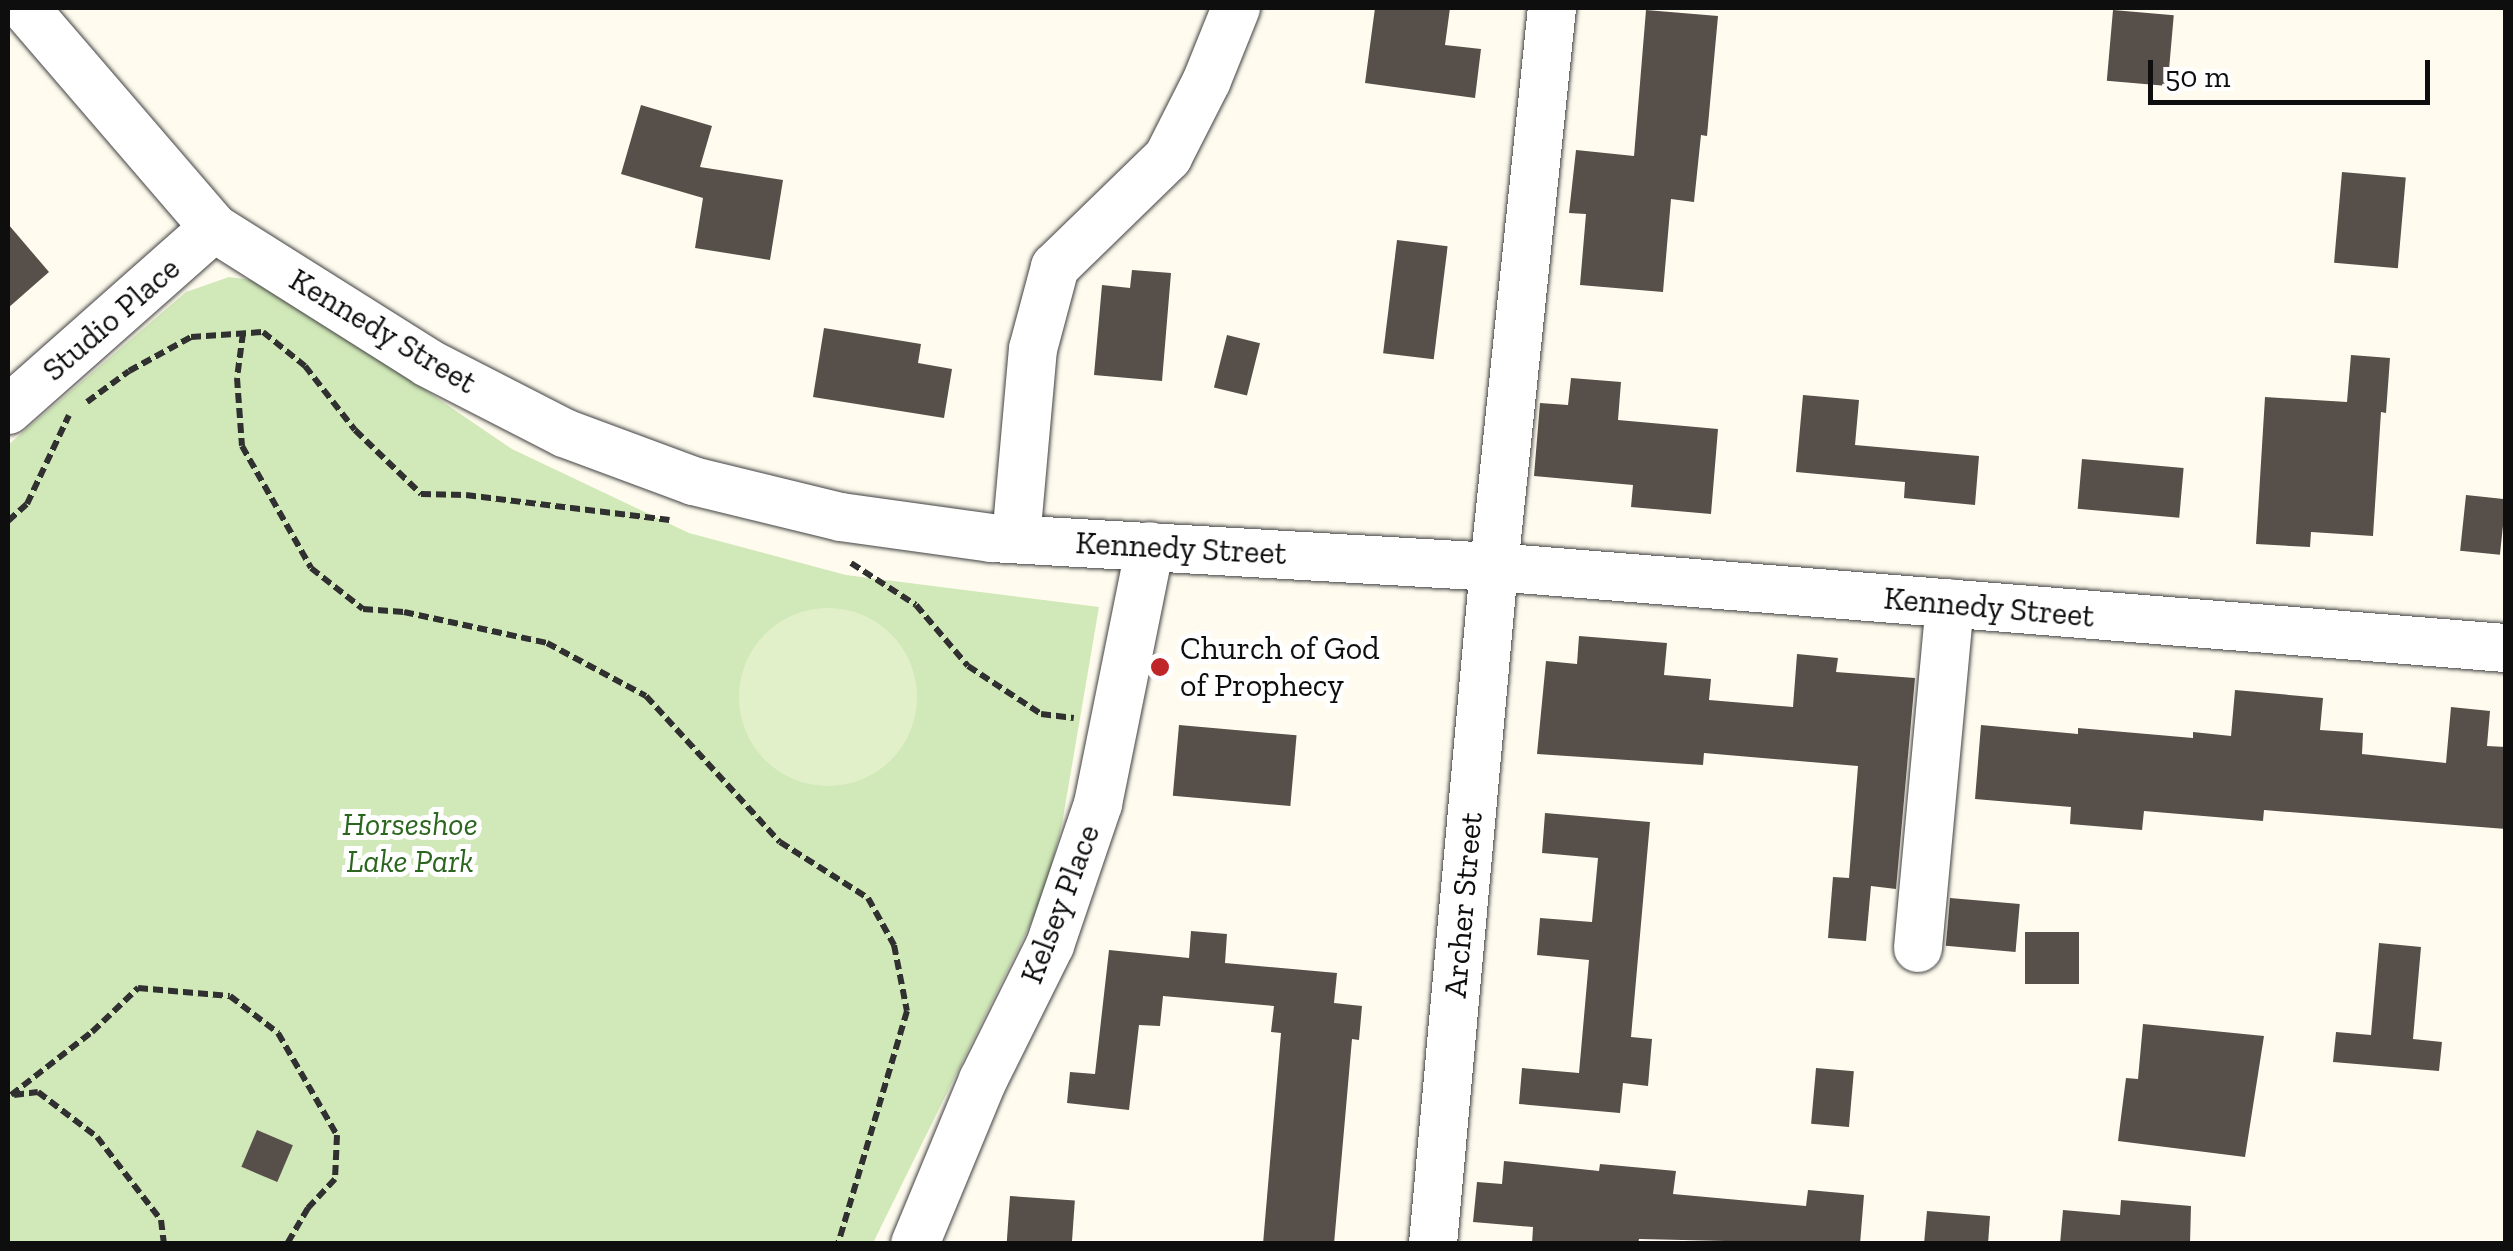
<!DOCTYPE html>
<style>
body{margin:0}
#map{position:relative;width:2513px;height:1251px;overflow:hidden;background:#fffcef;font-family:"Zilla Slab",serif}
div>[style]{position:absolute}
.green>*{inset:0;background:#d1e9b9}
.pitch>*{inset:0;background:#e2f0ca}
.round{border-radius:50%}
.building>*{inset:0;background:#574f4a;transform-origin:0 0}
.path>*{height:6px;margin-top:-3px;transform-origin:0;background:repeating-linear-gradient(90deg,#303030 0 10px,transparent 0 15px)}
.roads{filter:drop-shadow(0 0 2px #414141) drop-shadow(0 0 2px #414141)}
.minor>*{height:48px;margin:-24px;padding:0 24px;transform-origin:24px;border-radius:24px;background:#fff}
.dots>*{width:28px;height:28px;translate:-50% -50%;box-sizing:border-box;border:5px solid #fff;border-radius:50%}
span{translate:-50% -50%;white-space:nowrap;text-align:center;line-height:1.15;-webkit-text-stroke:10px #fff;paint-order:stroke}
.street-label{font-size:32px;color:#0e0e0e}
.poi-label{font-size:32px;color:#0e0e0e}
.left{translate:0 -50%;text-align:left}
.park-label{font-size:32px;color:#2b661e;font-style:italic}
.frame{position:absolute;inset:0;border:10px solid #0e0e0e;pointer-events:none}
.scale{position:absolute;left:2148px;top:60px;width:282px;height:45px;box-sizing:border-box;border:5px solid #0e0e0e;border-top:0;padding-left:12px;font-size:30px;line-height:35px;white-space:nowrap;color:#0e0e0e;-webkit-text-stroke:8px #fff;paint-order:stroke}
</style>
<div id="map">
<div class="green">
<i style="clip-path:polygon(229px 277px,267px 282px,512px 449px,689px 533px,846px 575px,1099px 607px,1062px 824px,1043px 898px,873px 1243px,8px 1243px,8px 445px,186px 292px)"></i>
</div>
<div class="pitch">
<i class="round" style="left:739px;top:608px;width:178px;height:178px"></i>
</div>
<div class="building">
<i style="clip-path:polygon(1375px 8px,1450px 8px,1445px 45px,1481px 49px,1475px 98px,1365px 83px)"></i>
<i style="clip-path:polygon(1646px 10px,1718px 16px,1707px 136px,1701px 135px,1694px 202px,1671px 199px,1663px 292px,1580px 285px,1586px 214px,1569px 213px,1576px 150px,1634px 156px)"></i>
<i style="left:2113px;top:10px;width:61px;height:71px;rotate:5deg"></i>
<i style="clip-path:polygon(641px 105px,712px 126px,700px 167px,783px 180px,770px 260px,695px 248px,703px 198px,621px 174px)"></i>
<i style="left:2342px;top:172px;width:64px;height:91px;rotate:5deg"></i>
<i style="clip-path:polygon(8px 224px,49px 272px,8px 308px)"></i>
<i style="left:1397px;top:240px;width:51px;height:114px;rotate:7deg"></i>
<i style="clip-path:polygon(1132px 270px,1171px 273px,1162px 381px,1094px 375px,1102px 285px,1130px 288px)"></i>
<i style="clip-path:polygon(824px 328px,921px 344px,918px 363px,952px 369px,944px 418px,813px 397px)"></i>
<i style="left:1227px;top:335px;width:34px;height:54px;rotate:14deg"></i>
<i style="clip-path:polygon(2351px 355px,2390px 358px,2386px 413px,2381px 412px,2373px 536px,2311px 532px,2310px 547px,2256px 544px,2265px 397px,2347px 402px)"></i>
<i style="clip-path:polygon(1571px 378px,1621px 382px,1618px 420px,1718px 429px,1711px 514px,1631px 507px,1633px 485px,1534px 476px,1540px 403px,1568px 405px)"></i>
<i style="clip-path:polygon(1803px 395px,1859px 400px,1855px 445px,1979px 456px,1975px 505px,1904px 498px,1905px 482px,1796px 472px)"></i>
<i style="left:2082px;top:459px;width:102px;height:50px;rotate:5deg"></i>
<i style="left:2466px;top:495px;width:40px;height:56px;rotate:6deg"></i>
<i style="clip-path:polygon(1579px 636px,1667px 643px,1664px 675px,1711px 679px,1709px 700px,1793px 707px,1797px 654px,1838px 658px,1836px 672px,1915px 678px,1896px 889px,1871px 886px,1866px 941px,1828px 938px,1833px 877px,1849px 878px,1858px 766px,1704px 753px,1703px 765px,1537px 754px,1546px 661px,1577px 664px)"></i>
<i style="clip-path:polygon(2235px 690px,2323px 698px,2320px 730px,2363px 733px,2362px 754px,2446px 763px,2451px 707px,2490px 711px,2487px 746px,2506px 747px,2506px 829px,2264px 810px,2263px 821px,2144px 811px,2142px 830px,2070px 824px,2071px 807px,1975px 799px,1981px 725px,2078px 734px,2078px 728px,2193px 738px,2193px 732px,2231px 736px)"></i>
<i style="left:1179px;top:725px;width:118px;height:71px;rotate:5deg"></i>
<i style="clip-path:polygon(1545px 813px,1650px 822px,1631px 1037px,1652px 1039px,1648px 1086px,1623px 1083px,1620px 1113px,1519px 1104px,1522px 1068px,1579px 1073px,1589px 960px,1537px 955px,1540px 918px,1592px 922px,1598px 858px,1542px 853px)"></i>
<i style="left:1950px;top:898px;width:70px;height:48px;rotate:5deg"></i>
<i style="clip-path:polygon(1191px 931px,1227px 934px,1225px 963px,1337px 973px,1334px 1003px,1362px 1006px,1359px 1040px,1352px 1039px,1334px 1244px,1263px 1244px,1281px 1033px,1271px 1032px,1274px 1006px,1163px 996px,1160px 1026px,1139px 1025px,1129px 1110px,1067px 1103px,1070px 1072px,1095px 1074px,1109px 950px,1189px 958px)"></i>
<i style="left:2025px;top:932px;width:54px;height:52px"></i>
<i style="clip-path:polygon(2379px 943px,2421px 947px,2413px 1039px,2442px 1042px,2439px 1071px,2333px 1062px,2336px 1032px,2371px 1035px)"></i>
<i style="clip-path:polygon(2143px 1024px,2264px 1036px,2245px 1157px,2118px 1141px,2126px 1078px,2138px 1079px)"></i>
<i style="left:1816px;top:1068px;width:38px;height:56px;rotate:5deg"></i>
<i style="left:257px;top:1130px;width:39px;height:40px;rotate:23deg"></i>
<i style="clip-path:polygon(1504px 1161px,1599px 1171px,1600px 1164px,1676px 1171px,1673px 1194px,1806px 1206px,1808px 1190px,1864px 1195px,1860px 1244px,1639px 1239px,1638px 1244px,1532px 1244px,1533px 1227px,1473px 1222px,1477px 1182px,1502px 1184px)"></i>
<i style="left:1010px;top:1196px;width:65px;height:48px;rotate:4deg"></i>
<i style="clip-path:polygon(2121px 1200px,2191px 1206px,2190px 1244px,2060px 1244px,2063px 1210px,2120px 1215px)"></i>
<i style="clip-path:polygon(1927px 1211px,1990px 1216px,1988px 1244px,1924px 1244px)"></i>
</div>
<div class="path">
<i style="left:243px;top:333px;width:45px;rotate:97.6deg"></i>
<i style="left:237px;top:378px;width:68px;rotate:85.8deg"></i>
<i style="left:242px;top:446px;width:140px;rotate:60.5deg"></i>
<i style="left:311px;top:568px;width:66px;rotate:38.3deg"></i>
<i style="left:363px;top:609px;width:41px;rotate:4.2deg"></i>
<i style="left:404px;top:612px;width:146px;rotate:12.2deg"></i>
<i style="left:547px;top:643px;width:112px;rotate:28.2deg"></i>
<i style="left:646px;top:696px;width:198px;rotate:47.5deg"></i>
<i style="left:780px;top:842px;width:104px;rotate:32.5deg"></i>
<i style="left:868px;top:898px;width:54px;rotate:61deg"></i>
<i style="left:894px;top:945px;width:67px;rotate:78.9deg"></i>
<i style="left:907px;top:1011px;width:243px;rotate:106.5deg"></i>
<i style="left:87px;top:402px;width:52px;rotate:-36.4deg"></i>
<i style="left:129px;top:371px;width:71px;rotate:-28.7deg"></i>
<i style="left:191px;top:337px;width:72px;rotate:-4deg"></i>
<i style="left:263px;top:332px;width:54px;rotate:39deg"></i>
<i style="left:305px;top:366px;width:81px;rotate:52deg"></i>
<i style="left:355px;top:430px;width:92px;rotate:44.1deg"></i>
<i style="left:421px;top:494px;width:45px;rotate:1.3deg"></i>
<i style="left:466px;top:495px;width:205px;rotate:7deg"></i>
<i style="left:8px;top:521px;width:25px;rotate:-42deg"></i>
<i style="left:27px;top:504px;width:98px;rotate:-64.7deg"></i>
<i style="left:851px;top:563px;width:77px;rotate:32.9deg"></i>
<i style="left:916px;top:605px;width:80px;rotate:49.6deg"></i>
<i style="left:968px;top:666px;width:87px;rotate:33.3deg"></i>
<i style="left:1041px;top:714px;width:33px;rotate:7deg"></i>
<i style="left:11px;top:1095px;width:103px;rotate:-37.9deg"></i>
<i style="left:92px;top:1032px;width:64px;rotate:-43.7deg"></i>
<i style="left:138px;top:988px;width:92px;rotate:5deg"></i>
<i style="left:230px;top:996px;width:61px;rotate:37.6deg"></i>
<i style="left:278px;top:1033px;width:118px;rotate:60deg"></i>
<i style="left:337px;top:1135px;width:44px;rotate:92.6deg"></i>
<i style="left:335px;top:1179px;width:40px;rotate:133deg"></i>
<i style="left:308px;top:1208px;width:42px;rotate:120.3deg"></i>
<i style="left:14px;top:1095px;width:24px;rotate:-7deg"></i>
<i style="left:38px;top:1092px;width:74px;rotate:37.3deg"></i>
<i style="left:97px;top:1137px;width:105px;rotate:52.4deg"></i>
<i style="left:161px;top:1220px;width:24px;rotate:83deg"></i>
</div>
<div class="roads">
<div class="minor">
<i style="left:25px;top:8px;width:290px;rotate:49.3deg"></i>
<i style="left:214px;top:228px;width:253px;rotate:32.2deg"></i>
<i style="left:428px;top:363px;width:153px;rotate:27.2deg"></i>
<i style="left:564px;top:433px;width:138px;rotate:20.4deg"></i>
<i style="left:693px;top:481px;width:152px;rotate:13.7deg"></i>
<i style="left:841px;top:517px;width:152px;rotate:7.9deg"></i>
<i style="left:992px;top:538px;width:503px;rotate:3.31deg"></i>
<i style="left:1494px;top:567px;width:1015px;rotate:4.58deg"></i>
<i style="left:8px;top:410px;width:275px;rotate:-41.5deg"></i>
<i style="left:1016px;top:539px;width:191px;rotate:-84.9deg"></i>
<i style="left:1033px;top:349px;width:85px;rotate:-75deg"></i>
<i style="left:1055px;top:267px;width:158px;rotate:-44.2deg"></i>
<i style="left:1168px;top:157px;width:86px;rotate:-63.1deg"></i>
<i style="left:1207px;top:80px;width:78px;rotate:-68.1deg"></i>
<i style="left:1918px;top:948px;width:346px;rotate:-84.7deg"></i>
<i style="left:915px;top:1244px;width:178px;rotate:-67.5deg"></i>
<i style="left:983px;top:1080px;width:151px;rotate:-63.6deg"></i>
<i style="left:1050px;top:945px;width:149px;rotate:-71.2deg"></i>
<i style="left:1098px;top:804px;width:263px;rotate:-78.6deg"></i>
<i style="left:1433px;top:1244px;width:680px;rotate:-84.85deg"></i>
<i style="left:1494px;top:567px;width:562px;rotate:-84.08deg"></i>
</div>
</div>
<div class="dots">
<i style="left:1160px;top:667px;background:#be262a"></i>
</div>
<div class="street-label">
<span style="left:111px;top:319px;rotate:-41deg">Studio Place</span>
<span style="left:383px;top:331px;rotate:31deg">Kennedy Street</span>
<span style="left:1181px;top:548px;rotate:3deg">Kennedy Street</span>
<span style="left:1989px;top:607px;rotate:5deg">Kennedy Street</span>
<span style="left:1060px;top:904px;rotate:-69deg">Kelsey Place</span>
<span style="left:1463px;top:905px;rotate:-85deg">Archer Street</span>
</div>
<div class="poi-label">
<span class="left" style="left:1180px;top:667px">Church of God<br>of Prophecy</span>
</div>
<div class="park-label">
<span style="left:410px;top:843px">Horseshoe<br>Lake Park</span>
</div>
<div class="frame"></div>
<div class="scale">50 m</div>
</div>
